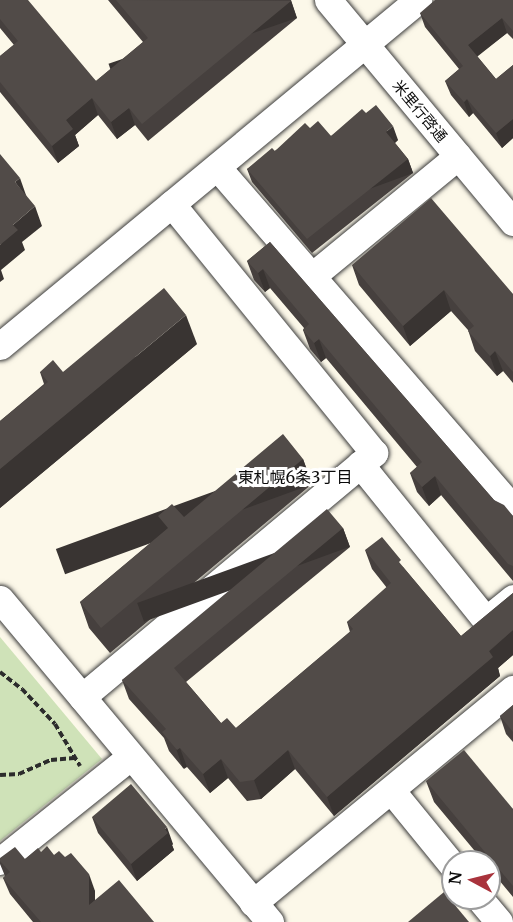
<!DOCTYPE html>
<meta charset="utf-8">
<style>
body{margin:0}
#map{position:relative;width:513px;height:922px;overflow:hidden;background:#fcf8e9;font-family:Merriweather,"Noto Sans JP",serif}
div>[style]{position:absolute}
.green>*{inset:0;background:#cfe2b8}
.path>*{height:4px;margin-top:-2px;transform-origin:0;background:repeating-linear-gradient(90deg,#2c2c2c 0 6px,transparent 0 9px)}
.roads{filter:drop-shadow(0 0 2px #3d3d3d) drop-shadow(0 0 2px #3d3d3d)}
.minor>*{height:27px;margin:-13.5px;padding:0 13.5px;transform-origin:13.5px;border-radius:13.5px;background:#fff}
.wall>*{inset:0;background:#46403e}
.shaded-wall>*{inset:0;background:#393432;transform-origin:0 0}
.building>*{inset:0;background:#514b48}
span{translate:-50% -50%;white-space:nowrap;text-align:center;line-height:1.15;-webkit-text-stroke:6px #fff;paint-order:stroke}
.street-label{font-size:15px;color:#0a0a0a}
.neighbourhood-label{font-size:16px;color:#0a0a0a}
.north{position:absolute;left:441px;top:850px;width:60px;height:60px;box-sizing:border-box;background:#fff;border:2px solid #9d9d9d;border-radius:50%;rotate:277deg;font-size:16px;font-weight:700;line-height:24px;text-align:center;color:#0a0a0a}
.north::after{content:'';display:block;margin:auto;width:21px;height:27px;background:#a9333c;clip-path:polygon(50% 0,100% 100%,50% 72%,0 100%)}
</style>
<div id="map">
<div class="green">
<i style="clip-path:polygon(0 637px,102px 759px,0 841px)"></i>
</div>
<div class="path">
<i style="left:0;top:672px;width:28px;rotate:38deg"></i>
<i style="left:22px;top:689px;width:48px;rotate:46.7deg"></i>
<i style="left:55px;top:724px;width:49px;rotate:59.2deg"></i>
<i style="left:0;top:775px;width:19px;rotate:-3deg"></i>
<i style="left:19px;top:774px;width:35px;rotate:-24deg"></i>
<i style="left:51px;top:760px;width:23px;rotate:-5deg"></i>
</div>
<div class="roads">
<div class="minor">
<i style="left:328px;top:0;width:289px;rotate:50.2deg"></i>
<i style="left:217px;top:167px;width:452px;rotate:49.1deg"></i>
<i style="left:312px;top:276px;width:189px;rotate:-39.4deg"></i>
<i style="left:0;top:346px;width:543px;rotate:-39.62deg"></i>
<i style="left:360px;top:464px;width:201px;rotate:51.1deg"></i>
<i style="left:486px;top:620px;width:35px;rotate:-39deg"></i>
<i style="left:0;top:599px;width:421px;rotate:50.1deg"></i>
<i style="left:82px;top:697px;width:381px;rotate:-39.9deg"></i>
<i style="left:374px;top:453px;width:321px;rotate:-129.1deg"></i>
<i style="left:391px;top:790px;width:98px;rotate:50.8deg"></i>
<i style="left:0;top:861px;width:166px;rotate:-38.7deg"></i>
<i style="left:479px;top:898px;width:31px;rotate:50deg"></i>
<i style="left:253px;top:903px;width:337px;rotate:-39.5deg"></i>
</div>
</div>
<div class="wall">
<i style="clip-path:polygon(0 0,96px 81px,143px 42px,108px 0,291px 0,297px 18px,148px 141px,135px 125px,117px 139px,98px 115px,75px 135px,79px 146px,58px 163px,0 92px,0 56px,14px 45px,0 28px)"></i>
<i style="clip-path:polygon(513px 0,513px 39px,507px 33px,477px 56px,496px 79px,513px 65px,513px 138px,502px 148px,473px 113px,469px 117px,451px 95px,445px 81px,459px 69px,425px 27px,420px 13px)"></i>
<i style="clip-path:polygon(366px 113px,398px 140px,395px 143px,408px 159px,413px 173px,312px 253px,252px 182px,247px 169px,310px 128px,331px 136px)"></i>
<i style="clip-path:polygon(270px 242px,494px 500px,513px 516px,513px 581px,441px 495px,429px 506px,417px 492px,410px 473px,417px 467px,326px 358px,321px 362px,310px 349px,303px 330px,304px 328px,270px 288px,265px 292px,254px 280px,247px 261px)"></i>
<i style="clip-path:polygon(352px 265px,513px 294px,513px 383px,503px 371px,497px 376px,475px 351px,468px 330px,451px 311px,410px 346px,359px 285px)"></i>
<i style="clip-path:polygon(197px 344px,0 508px,0 421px,44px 384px,40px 372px,63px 372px)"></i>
<i style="clip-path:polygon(303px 459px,312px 484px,110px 653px,89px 628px,80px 602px,164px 532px,158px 516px,184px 517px)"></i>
<i style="clip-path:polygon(343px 528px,350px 547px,186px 682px,221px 723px,236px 728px,350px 632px,347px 622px,387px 588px,372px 569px,365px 550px,403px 567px,461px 636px,513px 593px,513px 655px,498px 668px,500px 676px,334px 816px,295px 769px,261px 799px,247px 801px,228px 778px,210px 793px,187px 767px,184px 769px,169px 751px,164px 738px,129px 699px,122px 680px)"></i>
<i style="clip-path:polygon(513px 705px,513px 742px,506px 734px,500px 716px)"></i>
<i style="clip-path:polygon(426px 781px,513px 809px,513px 897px,489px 868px,489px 862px,484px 862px,434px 802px)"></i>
<i style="clip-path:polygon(92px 817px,173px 844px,172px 845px,174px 850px,137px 881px,98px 833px)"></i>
<i style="clip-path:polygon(41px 852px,54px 855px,95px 891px,95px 900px,154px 922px,33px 922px,10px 894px,3px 878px,5px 876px,0 864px,0 858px,25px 859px)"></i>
</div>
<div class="shaded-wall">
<i style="left:291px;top:1px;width:18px;height:193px;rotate:71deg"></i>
<i style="clip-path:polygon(502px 18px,507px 33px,473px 60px,468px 45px)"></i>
<i style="clip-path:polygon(92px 98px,98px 115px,75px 135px,79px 146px,58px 163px,52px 146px,66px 120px)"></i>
<i style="clip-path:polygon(467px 99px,473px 113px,469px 117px,464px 102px)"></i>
<i style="clip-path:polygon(129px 108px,135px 125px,117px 139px,111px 122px)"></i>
<i style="clip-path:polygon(513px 119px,513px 138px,502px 148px,496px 133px)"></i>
<i style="clip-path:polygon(393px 126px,398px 140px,391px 146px,386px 132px)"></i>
<i style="left:408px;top:159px;width:15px;height:129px;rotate:70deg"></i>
<i style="clip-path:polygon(20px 178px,27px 198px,15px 182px)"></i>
<i style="clip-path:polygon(35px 206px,42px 226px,22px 242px,25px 250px,1px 270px,4px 279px,0 282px,0 245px,13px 225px)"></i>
<i style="clip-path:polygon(263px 269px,270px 288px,265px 292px,258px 273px)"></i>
<i style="clip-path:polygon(444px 290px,451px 311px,410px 346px,403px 326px)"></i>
<i style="clip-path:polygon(186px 315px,197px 344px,0 508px,0 469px)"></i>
<i style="clip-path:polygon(319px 339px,326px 358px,321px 362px,314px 343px)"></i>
<i style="clip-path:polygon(495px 351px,503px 371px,497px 376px,490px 356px)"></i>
<i style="left:303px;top:459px;width:27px;height:263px;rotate:70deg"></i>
<i style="clip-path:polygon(435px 476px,441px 495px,429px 506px,422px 487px)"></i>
<i style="left:343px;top:528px;width:20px;height:219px;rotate:70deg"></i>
<i style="clip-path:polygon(513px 630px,513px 655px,498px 668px,500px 676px,334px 816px,327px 797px)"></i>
<i style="left:180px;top:748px;width:20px;height:4px;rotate:70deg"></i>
<i style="clip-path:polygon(288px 750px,295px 769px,261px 799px,254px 780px)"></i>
<i style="clip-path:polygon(221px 759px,228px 778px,210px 793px,203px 774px)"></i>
<i style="clip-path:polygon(167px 827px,173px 844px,172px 845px,174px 850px,137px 881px,131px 864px)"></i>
<i style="clip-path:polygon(89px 874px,95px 891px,95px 922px,89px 905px)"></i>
</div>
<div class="building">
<i style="clip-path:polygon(0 0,28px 0,96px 81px,148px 38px,116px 0,291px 1px,142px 124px,129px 108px,111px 122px,92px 98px,66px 120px,73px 129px,52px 146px,0 82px,0 56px,18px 41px,0 19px)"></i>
<i style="clip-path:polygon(435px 0,513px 0,513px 31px,502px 18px,468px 45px,496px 79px,513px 65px,513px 119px,496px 133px,467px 99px,464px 102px,445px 81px,463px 66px,420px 13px)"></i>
<i style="clip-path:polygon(376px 105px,393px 126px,386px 132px,408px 159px,307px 239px,247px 169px,272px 148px,275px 151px,305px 123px,310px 128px,318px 121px,331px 136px,362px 109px,366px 113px)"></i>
<i style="clip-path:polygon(0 154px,20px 178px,15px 182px,35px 206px,13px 225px,18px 230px,0 245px)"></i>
<i style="clip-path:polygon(431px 198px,513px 294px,513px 372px,495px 351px,490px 356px,468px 331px,474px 326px,444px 290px,403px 326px,352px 265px)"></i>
<i style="clip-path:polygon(270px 242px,494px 500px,504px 505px,513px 516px,513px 566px,508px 564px,435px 476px,422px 487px,410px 473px,422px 462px,319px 339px,314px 343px,303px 330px,309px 324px,263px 269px,258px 273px,247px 261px)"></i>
<i style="clip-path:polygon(164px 288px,186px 315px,0 469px,0 421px,48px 382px,40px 372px,53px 360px,63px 372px)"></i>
<i style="clip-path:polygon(283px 434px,303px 459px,101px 628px,80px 602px,168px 528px,158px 516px,172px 504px,184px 517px)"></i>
<i style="clip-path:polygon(327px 509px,343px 528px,174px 668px,221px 723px,227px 718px,236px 728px,353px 629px,347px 622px,391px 583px,365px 550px,382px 537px,401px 560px,399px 562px,461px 636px,513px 593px,513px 630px,489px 651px,493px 657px,327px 797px,288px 750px,254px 780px,240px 782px,221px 759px,203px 774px,180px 748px,177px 750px,162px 732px,166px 729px,122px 680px)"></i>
<i style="clip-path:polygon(513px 705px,513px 732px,500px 716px)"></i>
<i style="clip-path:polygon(464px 750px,513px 809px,513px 886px,426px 781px)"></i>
<i style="clip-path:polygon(131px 784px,167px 827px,165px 829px,168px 833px,131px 864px,92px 817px)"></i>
<i style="clip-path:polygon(47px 846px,54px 855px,59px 851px,65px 857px,71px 853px,89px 874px,89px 905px,119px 880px,154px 922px,41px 922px,3px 878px,10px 872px,0 861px,0 858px,15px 847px,25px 859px,38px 848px,41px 852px)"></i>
<i style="clip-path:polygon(444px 892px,469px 922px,408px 922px)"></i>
</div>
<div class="street-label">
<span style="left:420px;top:111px;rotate:50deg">米里行啓通</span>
</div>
<div class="neighbourhood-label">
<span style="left:295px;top:477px">東札幌6条3丁目</span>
</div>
<div class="north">N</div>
</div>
